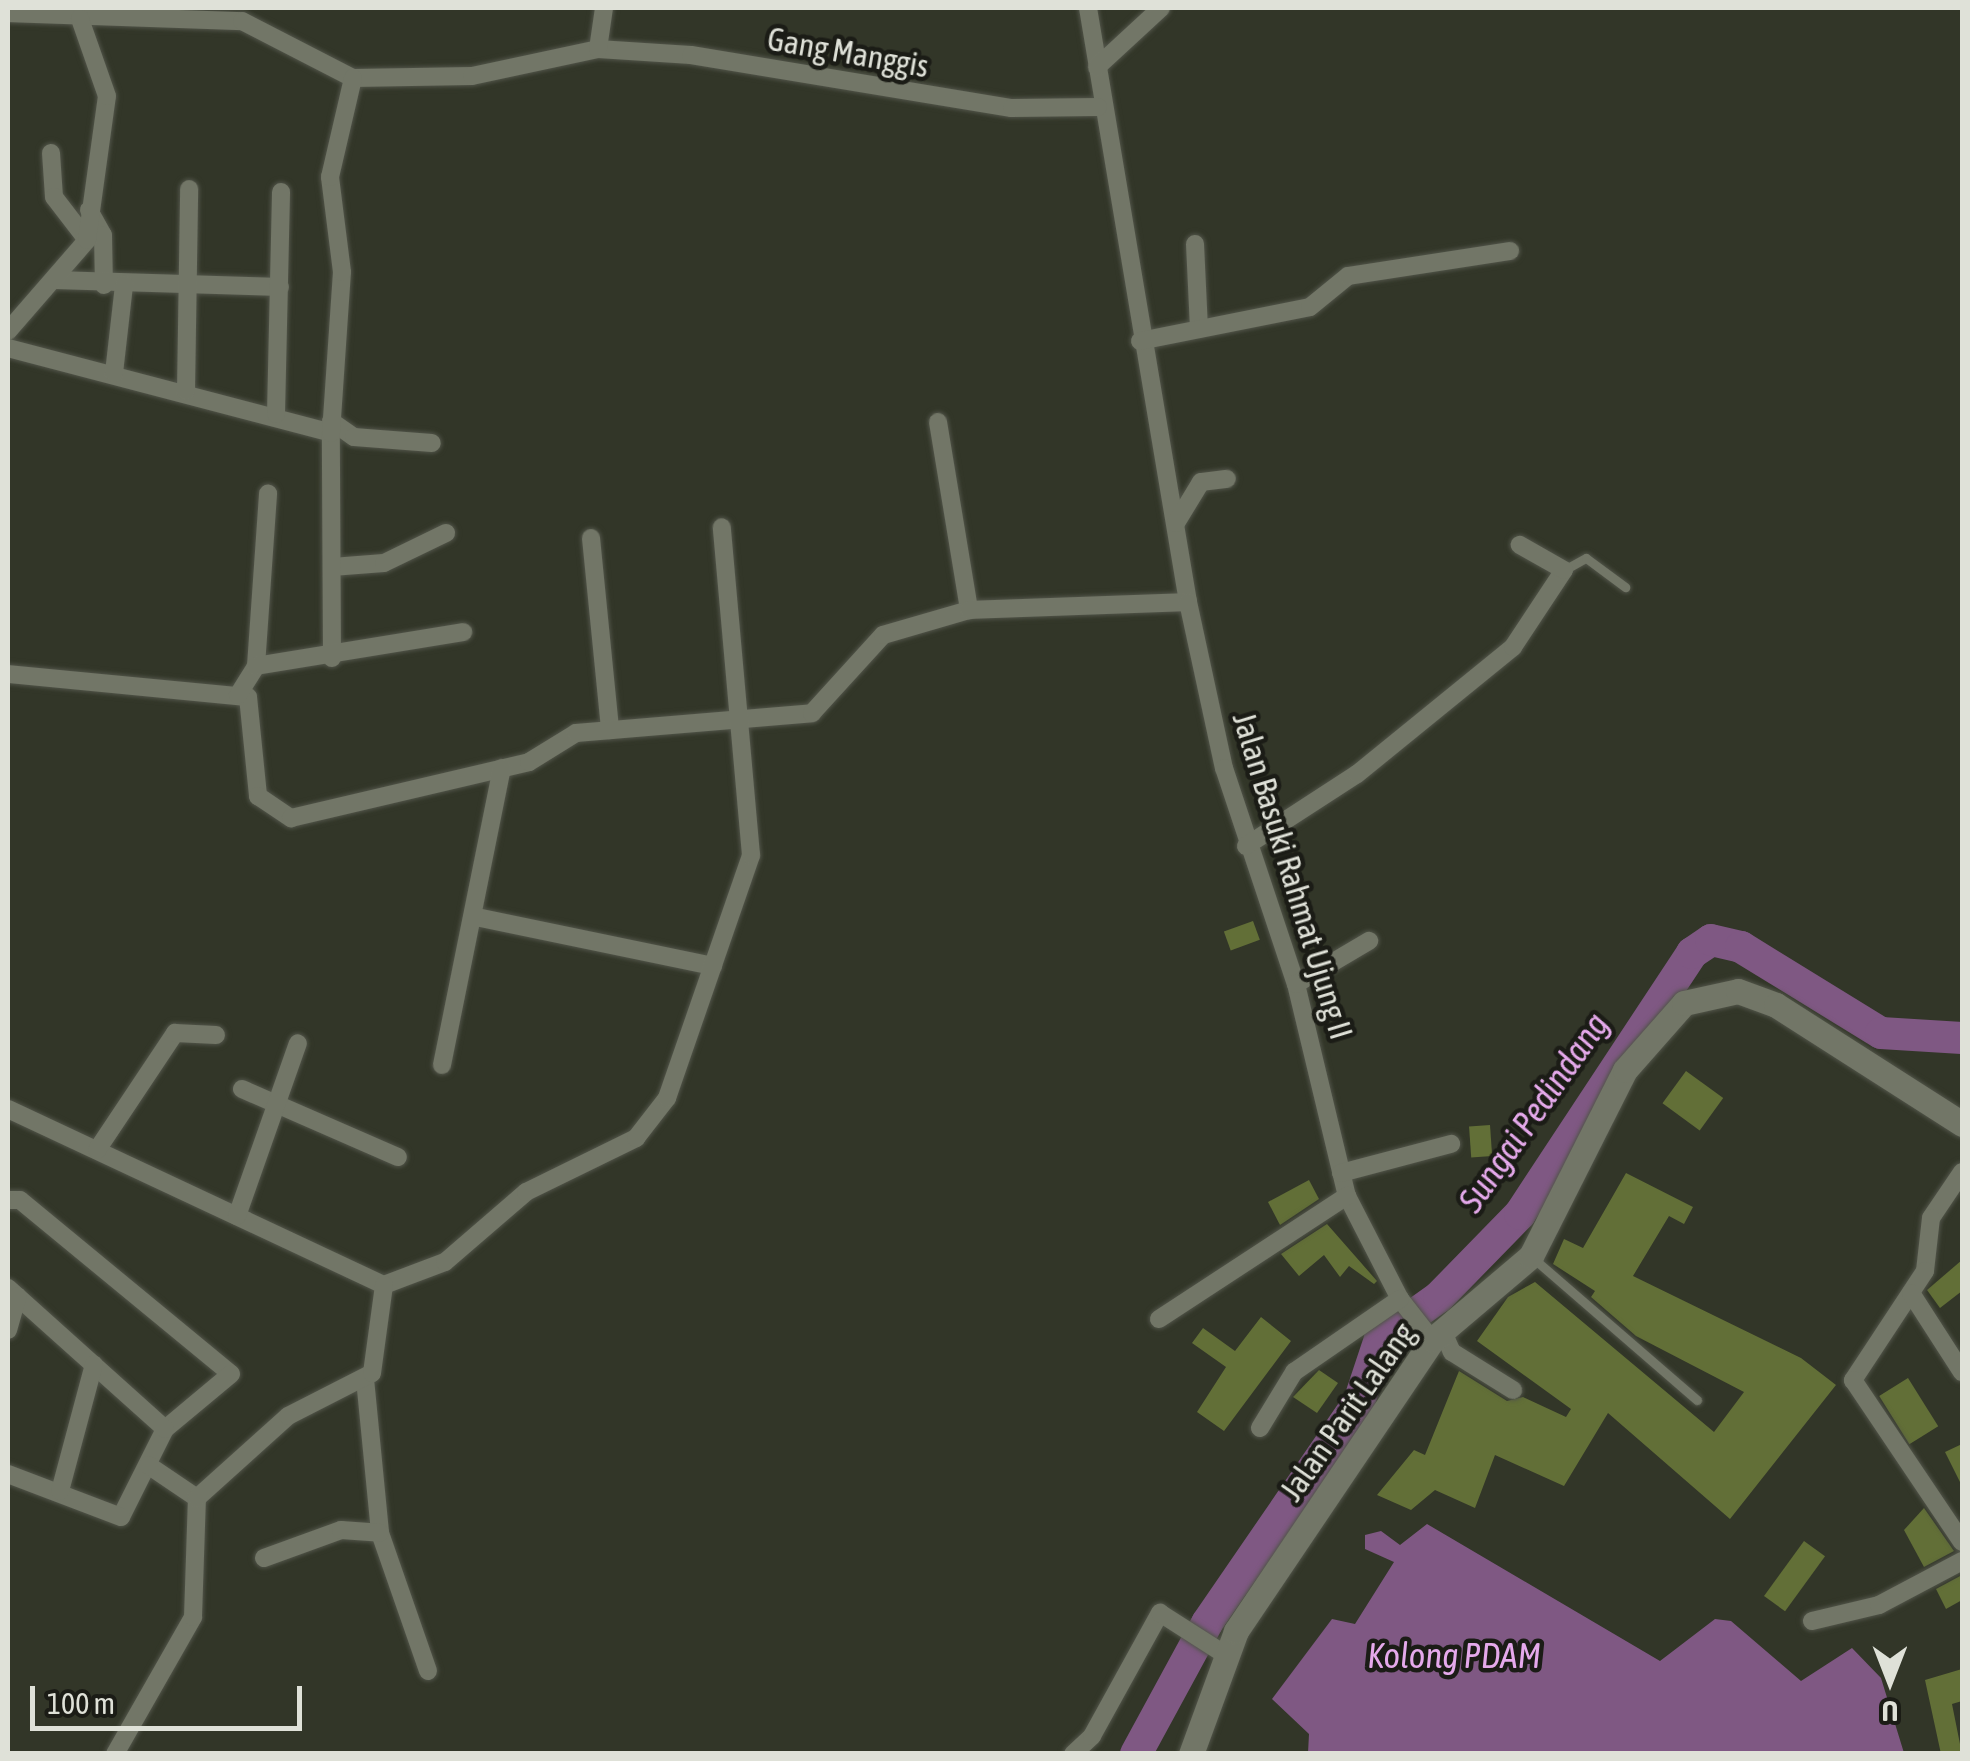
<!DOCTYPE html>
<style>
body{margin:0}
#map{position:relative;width:1970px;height:1761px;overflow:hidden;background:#323628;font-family:"Asap Condensed",sans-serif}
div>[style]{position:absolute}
.water>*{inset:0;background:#7f5883}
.river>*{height:32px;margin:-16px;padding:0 16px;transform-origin:16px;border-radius:16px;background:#7f5883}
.building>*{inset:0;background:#626f37;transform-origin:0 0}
.roads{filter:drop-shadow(0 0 2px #515449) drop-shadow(0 0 2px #515449)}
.lane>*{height:9px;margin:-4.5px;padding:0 4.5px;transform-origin:4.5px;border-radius:4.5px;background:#727667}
.street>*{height:18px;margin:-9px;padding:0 9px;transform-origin:9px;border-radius:9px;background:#727667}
.secondary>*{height:25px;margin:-12.5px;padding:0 12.5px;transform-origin:12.5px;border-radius:12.5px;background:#727667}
span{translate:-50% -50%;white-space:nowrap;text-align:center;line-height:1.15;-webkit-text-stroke:9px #1b1c16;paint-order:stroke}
.street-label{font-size:32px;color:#dfe1d8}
.water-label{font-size:35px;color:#e5a9eb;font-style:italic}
.frame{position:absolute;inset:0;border:10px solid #dfe1d8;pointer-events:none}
.north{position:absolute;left:1840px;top:1631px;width:100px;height:100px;-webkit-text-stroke:8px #1b1c16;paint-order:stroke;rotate:180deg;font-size:28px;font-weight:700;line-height:40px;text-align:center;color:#dfe1d8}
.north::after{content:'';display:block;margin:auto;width:35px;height:45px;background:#dfe1d8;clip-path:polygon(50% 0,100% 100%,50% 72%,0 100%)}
.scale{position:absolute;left:30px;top:1686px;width:272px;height:45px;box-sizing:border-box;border:5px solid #dfe1d8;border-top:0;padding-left:12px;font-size:30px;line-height:35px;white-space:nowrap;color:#dfe1d8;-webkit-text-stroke:8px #1b1c16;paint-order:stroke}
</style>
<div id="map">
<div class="water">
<i style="clip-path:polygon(1427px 1524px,1660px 1661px,1715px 1619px,1731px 1621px,1801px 1681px,1852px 1648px,1881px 1678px,1904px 1753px,1308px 1753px,1309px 1734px,1272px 1699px,1332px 1619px,1355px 1624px,1394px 1562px,1365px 1549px,1365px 1535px,1381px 1531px,1400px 1545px)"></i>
</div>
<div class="river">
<i style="left:1136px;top:1754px;width:149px;rotate:-61.5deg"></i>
<i style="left:1207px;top:1623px;width:268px;rotate:-55.5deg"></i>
<i style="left:1359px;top:1402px;width:66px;rotate:-71.6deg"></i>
<i style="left:1380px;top:1339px;width:72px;rotate:-35.4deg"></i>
<i style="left:1439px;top:1297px;width:116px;rotate:-45.7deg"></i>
<i style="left:1520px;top:1214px;width:313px;rotate:-56.6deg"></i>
<i style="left:1692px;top:953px;width:23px;rotate:-34deg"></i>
<i style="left:1711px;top:940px;width:31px;rotate:13deg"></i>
<i style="left:1741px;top:947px;width:164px;rotate:31.6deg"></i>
<i style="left:1881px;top:1033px;width:81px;rotate:3.5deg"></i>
</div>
<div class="building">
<i style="left:1253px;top:921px;width:20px;height:31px;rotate:70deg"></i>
<i style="left:1686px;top:1071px;width:46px;height:40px;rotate:36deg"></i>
<i style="left:1490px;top:1125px;width:31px;height:21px;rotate:86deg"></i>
<i style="clip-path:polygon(1626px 1173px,1693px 1207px,1684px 1224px,1669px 1216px,1633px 1276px,1801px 1358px,1836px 1385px,1730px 1519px,1608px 1413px,1564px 1486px,1495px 1455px,1475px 1508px,1435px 1490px,1411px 1510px,1377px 1495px,1414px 1450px,1425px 1455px,1459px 1371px,1507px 1401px,1523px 1397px,1566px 1417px,1571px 1409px,1477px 1341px,1508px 1297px,1535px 1282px,1714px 1432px,1744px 1392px,1636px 1336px,1591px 1297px,1595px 1291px,1553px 1264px,1564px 1239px,1583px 1248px)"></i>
<i style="clip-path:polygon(1309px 1180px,1319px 1199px,1280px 1225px,1268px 1202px)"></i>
<i style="clip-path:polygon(1327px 1224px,1377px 1281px,1374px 1284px,1349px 1266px,1340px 1277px,1324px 1255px,1299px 1276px,1281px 1254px)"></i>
<i style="clip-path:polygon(1962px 1260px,1962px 1291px,1940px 1308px,1927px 1290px)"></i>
<i style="clip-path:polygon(1261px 1317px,1291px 1341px,1224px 1431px,1197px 1412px,1226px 1367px,1192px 1343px,1203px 1328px,1235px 1351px)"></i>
<i style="clip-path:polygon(1319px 1370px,1338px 1383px,1317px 1413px,1293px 1397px)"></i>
<i style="left:1908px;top:1378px;width:57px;height:34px;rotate:58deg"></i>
<i style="clip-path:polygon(1962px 1444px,1962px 1486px,1945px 1452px)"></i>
<i style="clip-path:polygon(1924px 1508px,1954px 1551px,1924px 1567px,1904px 1530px)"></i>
<i style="left:1804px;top:1541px;width:26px;height:68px;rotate:36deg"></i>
<i style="clip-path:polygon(1962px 1575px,1962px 1600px,1946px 1609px,1936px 1589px)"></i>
<i style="clip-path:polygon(1962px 1669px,1962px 1701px,1952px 1704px,1962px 1754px,1941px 1754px,1925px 1680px)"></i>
</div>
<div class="roads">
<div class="lane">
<i style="left:1564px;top:570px;width:25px;rotate:-29deg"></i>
<i style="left:1586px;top:558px;width:49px;rotate:36.6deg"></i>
<i style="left:1533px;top:1258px;width:217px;rotate:40.9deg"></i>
</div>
<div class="street">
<i style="left:1088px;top:8px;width:602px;rotate:80.44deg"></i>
<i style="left:8px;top:13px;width:234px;rotate:2deg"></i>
<i style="left:242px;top:21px;width:125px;rotate:27.2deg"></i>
<i style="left:353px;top:78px;width:119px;rotate:-1deg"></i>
<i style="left:472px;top:76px;width:129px;rotate:-12.1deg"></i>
<i style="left:598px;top:49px;width:93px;rotate:3.7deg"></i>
<i style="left:691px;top:55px;width:325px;rotate:9.4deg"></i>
<i style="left:1012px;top:108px;width:86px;rotate:-0.7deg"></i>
<i style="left:598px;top:49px;width:41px;rotate:-81.7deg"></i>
<i style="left:1097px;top:67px;width:87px;rotate:-42.7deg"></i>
<i style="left:51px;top:153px;width:44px;rotate:86.1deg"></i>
<i style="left:54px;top:197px;width:54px;rotate:52.5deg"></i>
<i style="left:89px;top:210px;width:29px;rotate:61deg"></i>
<i style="left:103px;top:235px;width:50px;rotate:88.9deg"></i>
<i style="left:1195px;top:244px;width:85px;rotate:87.3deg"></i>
<i style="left:56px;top:280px;width:224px;rotate:1.8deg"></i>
<i style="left:8px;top:331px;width:121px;rotate:-49deg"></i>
<i style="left:87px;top:240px;width:145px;rotate:-82.1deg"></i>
<i style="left:107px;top:96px;width:82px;rotate:-109.3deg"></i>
<i style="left:1140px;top:341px;width:173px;rotate:-11.3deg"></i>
<i style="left:1310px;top:307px;width:49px;rotate:-39.2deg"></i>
<i style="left:1348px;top:276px;width:164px;rotate:-8.8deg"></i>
<i style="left:8px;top:348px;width:334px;rotate:14.7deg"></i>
<i style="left:114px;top:373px;width:89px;rotate:-83.5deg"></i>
<i style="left:186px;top:391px;width:202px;rotate:-89.1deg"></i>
<i style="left:276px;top:414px;width:222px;rotate:-88.7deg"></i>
<i style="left:331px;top:421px;width:28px;rotate:35deg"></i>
<i style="left:354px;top:437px;width:78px;rotate:4.4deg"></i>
<i style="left:938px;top:422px;width:191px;rotate:80.6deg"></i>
<i style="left:1176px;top:523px;width:48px;rotate:-58.6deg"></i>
<i style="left:1201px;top:482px;width:26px;rotate:-7deg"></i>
<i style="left:591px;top:538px;width:193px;rotate:84.3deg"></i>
<i style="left:332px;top:567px;width:52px;rotate:-4.4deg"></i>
<i style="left:384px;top:563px;width:69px;rotate:-25.8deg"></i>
<i style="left:332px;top:658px;width:225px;rotate:-90.3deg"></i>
<i style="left:331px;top:433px;width:161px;rotate:-86.1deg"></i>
<i style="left:342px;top:272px;width:96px;rotate:-97.2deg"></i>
<i style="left:330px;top:177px;width:102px;rotate:-76.9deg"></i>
<i style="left:256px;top:666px;width:173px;rotate:-86deg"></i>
<i style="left:8px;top:674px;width:241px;rotate:5.5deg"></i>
<i style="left:248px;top:697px;width:100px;rotate:84.2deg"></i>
<i style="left:258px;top:796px;width:40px;rotate:34deg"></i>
<i style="left:291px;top:818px;width:244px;rotate:-13.2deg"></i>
<i style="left:529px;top:762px;width:55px;rotate:-31.7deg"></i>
<i style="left:576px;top:733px;width:237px;rotate:-4.8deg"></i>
<i style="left:812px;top:713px;width:105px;rotate:-47.7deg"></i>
<i style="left:883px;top:635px;width:90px;rotate:-16.2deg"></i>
<i style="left:969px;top:610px;width:219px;rotate:-2.1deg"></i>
<i style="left:1188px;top:602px;width:170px;rotate:77.8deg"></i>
<i style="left:1224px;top:768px;width:228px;rotate:71.6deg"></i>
<i style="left:1296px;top:984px;width:218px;rotate:76.5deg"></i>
<i style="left:1347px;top:1196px;width:116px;rotate:62.8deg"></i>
<i style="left:1400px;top:1299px;width:52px;rotate:52deg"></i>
<i style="left:238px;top:695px;width:34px;rotate:-58deg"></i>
<i style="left:256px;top:666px;width:210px;rotate:-9.3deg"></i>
<i style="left:1246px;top:846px;width:132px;rotate:-33deg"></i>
<i style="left:1357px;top:774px;width:201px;rotate:-39.1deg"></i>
<i style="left:1513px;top:647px;width:92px;rotate:-56.5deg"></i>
<i style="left:1564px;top:570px;width:51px;rotate:-150.4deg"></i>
<i style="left:476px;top:917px;width:242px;rotate:11.7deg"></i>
<i style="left:1296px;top:984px;width:85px;rotate:-30.5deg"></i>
<i style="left:442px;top:1065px;width:303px;rotate:-78.6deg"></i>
<i style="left:242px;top:1089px;width:170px;rotate:23.6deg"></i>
<i style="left:8px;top:1109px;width:415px;rotate:25.1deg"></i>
<i style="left:384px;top:1285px;width:65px;rotate:-20.7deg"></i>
<i style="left:445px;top:1262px;width:107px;rotate:-40.8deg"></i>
<i style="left:526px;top:1192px;width:123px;rotate:-26.1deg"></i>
<i style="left:636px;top:1138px;width:51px;rotate:-52.2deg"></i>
<i style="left:667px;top:1098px;width:257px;rotate:-70.9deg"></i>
<i style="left:751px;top:855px;width:329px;rotate:-95.1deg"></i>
<i style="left:97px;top:1150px;width:141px;rotate:-56.3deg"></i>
<i style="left:175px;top:1033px;width:41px;rotate:2.8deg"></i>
<i style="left:1962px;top:1172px;width:55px;rotate:124deg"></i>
<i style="left:1931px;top:1218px;width:53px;rotate:96.5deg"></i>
<i style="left:1925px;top:1271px;width:131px;rotate:123.4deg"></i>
<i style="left:1853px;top:1380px;width:195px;rotate:56.1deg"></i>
<i style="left:1341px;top:1173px;width:114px;rotate:-14.8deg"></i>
<i style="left:8px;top:1200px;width:12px"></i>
<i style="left:20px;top:1200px;width:273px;rotate:39.5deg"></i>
<i style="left:231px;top:1374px;width:86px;rotate:140.2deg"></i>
<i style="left:165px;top:1429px;width:98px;rotate:116.6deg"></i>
<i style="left:121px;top:1517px;width:121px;rotate:-159.2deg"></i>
<i style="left:237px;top:1216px;width:183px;rotate:-70.6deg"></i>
<i style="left:8px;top:1288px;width:211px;rotate:41.9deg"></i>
<i style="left:1911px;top:1293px;width:94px;rotate:57.2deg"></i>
<i style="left:1159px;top:1319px;width:225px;rotate:-33.2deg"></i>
<i style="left:8px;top:1330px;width:35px;rotate:-74deg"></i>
<i style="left:1443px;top:1332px;width:22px;rotate:66deg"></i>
<i style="left:1452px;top:1352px;width:72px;rotate:31.9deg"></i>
<i style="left:365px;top:1379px;width:155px;rotate:84.4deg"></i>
<i style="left:380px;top:1533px;width:146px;rotate:70.8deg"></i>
<i style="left:1260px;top:1428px;width:66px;rotate:-58.7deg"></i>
<i style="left:1294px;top:1372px;width:129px;rotate:-34.6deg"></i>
<i style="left:148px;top:1465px;width:59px;rotate:34deg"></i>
<i style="left:60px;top:1491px;width:131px;rotate:-75deg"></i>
<i style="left:264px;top:1558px;width:82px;rotate:-20deg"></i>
<i style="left:341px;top:1530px;width:39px;rotate:4deg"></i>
<i style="left:1812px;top:1621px;width:69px;rotate:-13.4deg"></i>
<i style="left:1879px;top:1605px;width:94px;rotate:-27.9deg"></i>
<i style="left:115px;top:1754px;width:158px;rotate:-60.3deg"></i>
<i style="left:193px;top:1617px;width:119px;rotate:-88.1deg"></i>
<i style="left:197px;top:1498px;width:122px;rotate:-42deg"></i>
<i style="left:288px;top:1416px;width:94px;rotate:-27.1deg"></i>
<i style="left:372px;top:1373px;width:89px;rotate:-82.2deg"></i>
<i style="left:1073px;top:1754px;width:26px;rotate:-43deg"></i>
<i style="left:1092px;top:1736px;width:141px;rotate:-61.1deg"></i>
<i style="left:1160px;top:1613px;width:76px;rotate:32.6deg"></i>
</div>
<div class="secondary">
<i style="left:1191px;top:1754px;width:131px;rotate:-69.9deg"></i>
<i style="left:1236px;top:1631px;width:351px;rotate:-56deg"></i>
<i style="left:1432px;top:1340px;width:130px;rotate:-40.3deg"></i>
<i style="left:1531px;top:1256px;width:208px;rotate:-63.2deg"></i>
<i style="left:1625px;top:1070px;width:89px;rotate:-48.6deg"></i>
<i style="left:1684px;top:1003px;width:55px;rotate:-12.5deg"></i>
<i style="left:1738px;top:991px;width:40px;rotate:20.2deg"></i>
<i style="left:1776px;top:1005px;width:221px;rotate:32.6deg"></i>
</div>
</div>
<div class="street-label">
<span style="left:848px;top:53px;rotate:10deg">Gang Manggis</span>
<span style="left:1292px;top:876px;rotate:73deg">Jalan Basuki Rahmat Ujung II</span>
<span style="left:1348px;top:1412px;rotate:-55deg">Jalan Parit Lalang</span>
</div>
<div class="water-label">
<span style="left:1533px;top:1112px;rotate:-55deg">Sungai Pedindang</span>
<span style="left:1454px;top:1655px">Kolong PDAM</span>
</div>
<div class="frame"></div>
<div class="north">U</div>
<div class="scale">100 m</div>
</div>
